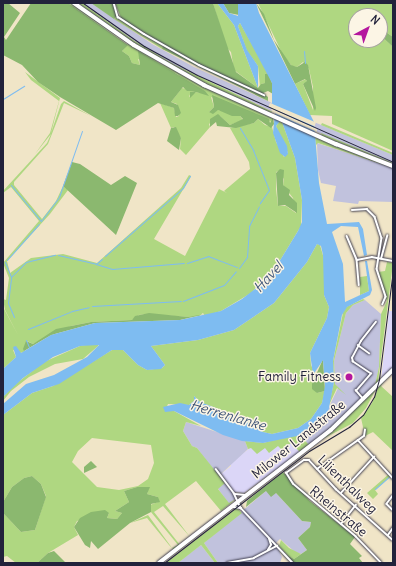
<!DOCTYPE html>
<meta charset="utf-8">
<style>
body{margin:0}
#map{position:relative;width:396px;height:566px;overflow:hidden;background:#f0e5c7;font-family:Delius,sans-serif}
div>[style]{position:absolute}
.built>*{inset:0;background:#dbd6f7}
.industrial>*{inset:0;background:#c1c2dd;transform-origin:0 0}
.green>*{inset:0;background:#afd781}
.forest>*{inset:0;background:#8bb86f}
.water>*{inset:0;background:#7ebcf1}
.pier>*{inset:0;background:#f0e5c7;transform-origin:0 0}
.stream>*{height:1px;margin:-0.5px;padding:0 0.5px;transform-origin:0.5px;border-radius:0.5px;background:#7ebcf1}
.roads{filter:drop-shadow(0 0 1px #413f50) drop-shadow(0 0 1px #413f50)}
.minor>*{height:1.5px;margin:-0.75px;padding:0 0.75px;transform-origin:0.75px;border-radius:0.75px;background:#fff}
.primary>*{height:3.5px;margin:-1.75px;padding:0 1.75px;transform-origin:1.75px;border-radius:1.75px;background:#fff}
.rail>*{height:1px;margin:-0.5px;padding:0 0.5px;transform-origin:0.5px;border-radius:0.5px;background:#22223b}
.dots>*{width:11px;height:11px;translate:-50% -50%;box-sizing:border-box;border:2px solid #fcf5e5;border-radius:50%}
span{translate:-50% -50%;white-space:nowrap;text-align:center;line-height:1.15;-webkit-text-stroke:3px #fcf5e5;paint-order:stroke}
.poi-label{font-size:13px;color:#22223b}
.right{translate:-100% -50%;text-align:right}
.street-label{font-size:13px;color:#22223b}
.water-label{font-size:14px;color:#42587b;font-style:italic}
.frame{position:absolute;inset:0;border:4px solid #22223b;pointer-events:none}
.north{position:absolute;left:348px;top:8px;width:40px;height:40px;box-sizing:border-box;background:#fcf5e5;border:1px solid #a5a1a1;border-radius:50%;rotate:41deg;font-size:11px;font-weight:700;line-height:16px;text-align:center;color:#22223b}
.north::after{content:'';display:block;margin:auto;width:14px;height:18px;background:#b5179e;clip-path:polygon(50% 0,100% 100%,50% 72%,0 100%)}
</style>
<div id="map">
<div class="built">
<i style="clip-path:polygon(389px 311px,393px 311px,393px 367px,381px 379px)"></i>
<i style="clip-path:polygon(291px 443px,300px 452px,244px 493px,234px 492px,221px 474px,231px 466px,230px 463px,250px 448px)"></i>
</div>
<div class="industrial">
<i style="clip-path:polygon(82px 3px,91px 3px,152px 44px,194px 67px,272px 103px,274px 112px,175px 65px,133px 40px)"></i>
<i style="clip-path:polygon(314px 122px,393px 155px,393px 163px,315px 131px)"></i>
<i style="clip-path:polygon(317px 143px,393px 168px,393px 202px,359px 201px,358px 204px,333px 201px,336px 186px,321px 183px,318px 170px)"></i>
<i style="clip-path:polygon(365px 300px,381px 314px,379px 367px,375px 385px,329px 430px,309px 445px,301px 436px,315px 429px,329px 415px,328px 409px,338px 388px,335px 384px,334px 361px,346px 313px,353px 305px)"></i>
<i style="clip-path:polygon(186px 422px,245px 441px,248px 449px,221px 474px,216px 473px,197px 448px,192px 446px,183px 431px)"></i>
<i style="left:225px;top:483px;width:19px;height:9px;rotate:54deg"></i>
<i style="clip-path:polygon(266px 491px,276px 493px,302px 521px,311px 522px,310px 527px,298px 538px,307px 550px,301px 554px,295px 552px,280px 539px,276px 543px,286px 554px,279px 551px,282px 557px,280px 563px,218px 563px,204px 543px)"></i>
<i style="clip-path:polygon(201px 545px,215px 563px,178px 563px,189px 554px)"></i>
</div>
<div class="green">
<i style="clip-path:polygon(68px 3px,73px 3px,158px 62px,273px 118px,272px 122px,211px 97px,214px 107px,209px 112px,218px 110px,240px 116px,243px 120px,230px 125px,220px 116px,209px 124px,210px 127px,186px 155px,180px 149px,181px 138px,174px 127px,171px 128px,160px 103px,174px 108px,176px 117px,179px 116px,177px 104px,171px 102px,182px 88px,196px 91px,191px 92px,189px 97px,196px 92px,200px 93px,177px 74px,138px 59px,140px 65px,132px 63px,129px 56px,122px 51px,128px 44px)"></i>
<i style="clip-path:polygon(78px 3px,82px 3px,133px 40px,175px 65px,273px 112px,270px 113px,201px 82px,139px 47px)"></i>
<i style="clip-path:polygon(213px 3px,217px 3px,234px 25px,258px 88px,234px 70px,231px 52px,226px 47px)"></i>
<i style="clip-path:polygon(258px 3px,393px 3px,393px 37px,386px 32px,380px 32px,380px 16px,356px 16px,356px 40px,380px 40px,380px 35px,393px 47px,393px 151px,332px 124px,332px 116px,310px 115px,295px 84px,306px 79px,307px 82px,303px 84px,313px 110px,313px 87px,309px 69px,303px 62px,297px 67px,292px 66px,283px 55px)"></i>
<i style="clip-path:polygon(117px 16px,163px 46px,162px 49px,114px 19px)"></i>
<i style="clip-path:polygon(240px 23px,268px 73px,265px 74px,265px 83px,261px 84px,260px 87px,258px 66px,247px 51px,238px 26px)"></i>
<i style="clip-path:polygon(evenodd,25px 72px,60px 98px,51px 133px,61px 104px,64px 101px,91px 116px,64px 103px,48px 144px,14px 182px,14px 185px,42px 219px,56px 201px,63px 186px,68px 190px,50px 214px,7px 261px,10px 273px,31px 258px,63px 254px,97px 263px,181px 188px,189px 175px,191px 176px,154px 239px,185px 256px,219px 189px,227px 193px,224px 191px,250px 169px,249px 162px,230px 128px,254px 123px,258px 119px,265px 125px,272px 127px,276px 142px,284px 157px,288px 153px,276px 126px,280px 121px,282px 122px,295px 158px,302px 200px,301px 226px,276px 267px,251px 293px,221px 311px,205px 316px,203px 313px,199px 316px,188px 317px,147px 314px,139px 315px,132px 320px,91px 322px,71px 326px,33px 344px,27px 341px,24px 352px,20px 353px,13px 350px,16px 357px,3px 369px,3px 307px,18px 335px,5px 310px,3px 299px,6px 300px,9px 278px,3px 263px,39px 221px,11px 187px,3px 193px,3px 191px,47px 143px,51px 134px,35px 154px,50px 133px,59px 101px,31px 80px,25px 72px,279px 171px,284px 179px,283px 185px,293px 198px,296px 213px,286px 206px,278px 206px,276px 189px,276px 172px,279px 171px)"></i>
<i style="clip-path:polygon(322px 123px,393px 153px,393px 155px,321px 125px)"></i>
<i style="clip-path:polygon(321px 133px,393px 163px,393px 164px,322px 136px)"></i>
<i style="clip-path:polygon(315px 137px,393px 167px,393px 168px,318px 143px,316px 145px)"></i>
<i style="clip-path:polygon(evenodd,317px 244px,320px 245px,324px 259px,324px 295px,329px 307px,327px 318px,310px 353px,311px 365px,315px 374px,317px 372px,314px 383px,317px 393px,325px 391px,322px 403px,311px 419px,298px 428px,272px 434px,263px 432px,245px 420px,221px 415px,216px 408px,200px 402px,194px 396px,194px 401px,189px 405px,168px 404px,165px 411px,174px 411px,201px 426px,186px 422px,183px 431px,192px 446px,197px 448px,225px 483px,218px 489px,229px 503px,236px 499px,221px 511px,196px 481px,165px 504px,190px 537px,163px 506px,154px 512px,180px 545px,174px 550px,169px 545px,147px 518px,130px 523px,148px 515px,172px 548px,178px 545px,151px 512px,150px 505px,158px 502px,158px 497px,147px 494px,149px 487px,137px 487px,124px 491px,129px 502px,115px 511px,122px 513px,117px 519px,107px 518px,109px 513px,77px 521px,74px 527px,78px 535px,48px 553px,37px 563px,16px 563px,7px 556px,3px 557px,3px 513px,21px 532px,35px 530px,46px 496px,41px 484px,32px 476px,24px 478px,12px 487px,3px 502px,3px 415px,32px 393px,53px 386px,112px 350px,123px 350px,138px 365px,147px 370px,162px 368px,165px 365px,151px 346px,198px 340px,234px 330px,274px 303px,307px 262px,317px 244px,92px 438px,151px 445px,154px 463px,148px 479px,138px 486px,119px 490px,97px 487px,72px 462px,78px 451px,92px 438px)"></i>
<i style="clip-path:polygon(387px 262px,393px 263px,378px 382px,375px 385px,379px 367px,381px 314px,387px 301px,378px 272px,385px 271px)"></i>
<i style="clip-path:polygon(367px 276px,369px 291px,354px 298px,360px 295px,360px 277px)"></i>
<i style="clip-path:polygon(363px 299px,365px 300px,353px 305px,346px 313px,334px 361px,335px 384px,346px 395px,337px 388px,329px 405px,334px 382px,333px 361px,344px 308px)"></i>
<i style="clip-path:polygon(98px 343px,98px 346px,83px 359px,55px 364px,29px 377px,11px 391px,3px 401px,3px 397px,13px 386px,44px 362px,80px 346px)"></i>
<i style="clip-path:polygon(385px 380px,381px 386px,393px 397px,393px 451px,373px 432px,365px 436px,361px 418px,372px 403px,379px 385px)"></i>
<i style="clip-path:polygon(377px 387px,366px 408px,353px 423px,319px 441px,332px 432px)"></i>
<i style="clip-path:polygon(328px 413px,329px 414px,315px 429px,301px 436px,309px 445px,300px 452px,291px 443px,282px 450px,278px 446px,269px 453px,265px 448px,257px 454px,251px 448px,248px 449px,245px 441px,263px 443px,309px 431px)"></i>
<i style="clip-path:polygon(389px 474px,391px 476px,375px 490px,378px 494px,373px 499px,367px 493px)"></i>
<i style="clip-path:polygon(237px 508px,242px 513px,204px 543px,218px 563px,215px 563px,201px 545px,178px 563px,166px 563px)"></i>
<i style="clip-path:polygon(281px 540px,289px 548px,301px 554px,294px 559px,287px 555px,279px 546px)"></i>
</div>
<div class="forest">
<i style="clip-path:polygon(3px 3px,8px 3px,20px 13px,4px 37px,6px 40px,31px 3px,68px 3px,128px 45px,122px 51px,129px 56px,132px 63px,140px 65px,138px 51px,205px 91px,209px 96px,196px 92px,190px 98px,190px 92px,195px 91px,187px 91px,183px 87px,171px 102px,178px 105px,181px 113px,178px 116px,175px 116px,174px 108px,158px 103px,116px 130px,60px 97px,38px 82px,22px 65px,3px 55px)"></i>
<i style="clip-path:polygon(91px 3px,113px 3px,117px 16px,114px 19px)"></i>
<i style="clip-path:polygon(115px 3px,213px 3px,236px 72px,258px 88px,261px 84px,265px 83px,265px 74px,268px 73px,272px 83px,273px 94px,268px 91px,263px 93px,268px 97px,268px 101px,162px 49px,163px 45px,121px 18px)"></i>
<i style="clip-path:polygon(223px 3px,238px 3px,239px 15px,229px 13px)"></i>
<i style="clip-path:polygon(256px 3px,264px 14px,274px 40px,291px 65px,297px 67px,305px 62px,308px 65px,316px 108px,315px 111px,303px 84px,307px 81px,305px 79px,295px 84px)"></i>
<i style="clip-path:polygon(383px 30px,393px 37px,393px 47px,380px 35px)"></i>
<i style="clip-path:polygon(212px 95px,269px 119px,270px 123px,273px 118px,274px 124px,271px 128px,258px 119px,254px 123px,236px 128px,217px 126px,216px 122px,210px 127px,210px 119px,218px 114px,230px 125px,243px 119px,240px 116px,232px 116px,218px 110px,213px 114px,209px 112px,214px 107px)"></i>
<i style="clip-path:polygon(176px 127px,181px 138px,179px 150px,167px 141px,171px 128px)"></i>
<i style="clip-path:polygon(72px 162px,80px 164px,111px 185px,125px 176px,137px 183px,116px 235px,63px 186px)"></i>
<i style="clip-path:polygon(280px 169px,284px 170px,283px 185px,290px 190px,289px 195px,297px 203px,297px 213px,285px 205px,278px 206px,276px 173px)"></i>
<i style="clip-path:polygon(149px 313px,188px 317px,205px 314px,180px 320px,95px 323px,51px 335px,24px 351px,23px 349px,26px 341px,33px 344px,56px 329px,91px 322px,132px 320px,135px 316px)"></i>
<i style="clip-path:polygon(323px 359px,325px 391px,317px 393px,312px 389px,312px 384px)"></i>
<i style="clip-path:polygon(91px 461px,97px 467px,84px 473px,84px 467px)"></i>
<i style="clip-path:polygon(283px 472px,310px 501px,355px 537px,350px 544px,362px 556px,359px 558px,363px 563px,294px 563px,287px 555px,294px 559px,307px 550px,298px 538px,310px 527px,311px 522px,302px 521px,276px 493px,271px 497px,266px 491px,246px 507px,247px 501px)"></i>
<i style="clip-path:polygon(32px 476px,41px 484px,46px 497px,35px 530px,21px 532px,3px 513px,3px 502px,12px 487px,24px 478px)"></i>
<i style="clip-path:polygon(137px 487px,150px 487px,147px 494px,158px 497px,160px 502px,151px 504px,151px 512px,130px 523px,98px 549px,91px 541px,90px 548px,85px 545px,74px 527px,80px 518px,91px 512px,105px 510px,109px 513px,107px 518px,117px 519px,122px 513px,115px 511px,129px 502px,124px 491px)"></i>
<i style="clip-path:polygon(54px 551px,66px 563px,37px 563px,48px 553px)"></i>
</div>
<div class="water">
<i style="clip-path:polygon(217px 3px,223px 3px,229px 13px,238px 16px,238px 3px,256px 3px,259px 13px,314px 122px,319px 183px,327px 224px,359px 222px,363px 229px,367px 255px,364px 256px,358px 227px,341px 226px,332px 232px,343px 264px,345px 302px,369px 291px,365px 261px,367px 261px,372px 290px,370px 295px,347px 307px,342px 315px,333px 361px,334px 382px,328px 413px,314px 427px,302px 435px,263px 443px,242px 441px,223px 435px,174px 411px,165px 412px,163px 407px,180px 403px,189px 405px,194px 401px,194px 396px,200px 402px,216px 408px,221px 415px,240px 418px,263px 432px,272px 434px,298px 428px,311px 419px,322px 403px,325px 386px,323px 360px,313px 375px,310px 353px,327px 318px,329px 307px,324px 295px,323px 255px,321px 246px,317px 244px,307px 262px,274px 303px,234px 330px,198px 340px,151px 346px,165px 365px,161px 369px,147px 370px,138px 365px,123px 350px,112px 350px,59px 384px,32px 393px,3px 415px,3px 404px,26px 384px,54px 375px,87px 357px,99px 345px,80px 346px,53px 357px,23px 378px,3px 397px,3px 369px,16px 357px,13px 347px,16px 346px,21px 353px,51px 335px,95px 323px,180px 320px,221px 311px,242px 299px,264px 282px,263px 278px,266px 278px,276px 267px,298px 231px,302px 222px,302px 200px,295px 158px,282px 122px,280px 121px,276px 126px,287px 146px,288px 154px,285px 157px,280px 153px,273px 133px,275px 114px,272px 103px,272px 83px,240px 23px,238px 26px,247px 50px,258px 66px,258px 88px,234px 25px)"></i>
</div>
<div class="pier">
<i style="left:270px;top:103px;width:50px;height:4px;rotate:23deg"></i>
<i style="clip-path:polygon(271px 108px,317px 129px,317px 132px,272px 112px)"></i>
</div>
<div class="stream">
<i style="left:304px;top:51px;width:12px;rotate:85deg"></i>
<i style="left:3px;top:99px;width:25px;rotate:-32deg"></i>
<i style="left:240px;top:128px;width:26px;rotate:59deg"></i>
<i style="left:253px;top:150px;width:43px;rotate:68.2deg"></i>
<i style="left:269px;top:190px;width:16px;rotate:125deg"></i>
<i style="left:11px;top:185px;width:47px;rotate:50.2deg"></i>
<i style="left:41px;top:221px;width:30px;rotate:-53deg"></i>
<i style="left:59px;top:197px;width:70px;rotate:-70.8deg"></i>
<i style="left:58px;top:255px;width:39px;rotate:13deg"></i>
<i style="left:105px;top:256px;width:103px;rotate:-41.1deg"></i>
<i style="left:183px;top:188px;width:14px;rotate:-60deg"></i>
<i style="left:102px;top:259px;width:8px;rotate:140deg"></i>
<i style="left:96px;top:264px;width:17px;rotate:17deg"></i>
<i style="left:112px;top:269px;width:72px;rotate:-4.8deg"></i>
<i style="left:7px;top:260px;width:48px;rotate:-48.4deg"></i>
<i style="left:5px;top:262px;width:16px;rotate:68deg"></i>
<i style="left:187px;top:263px;width:22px;rotate:-18deg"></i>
<i style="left:208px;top:256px;width:31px;rotate:21deg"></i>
<i style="left:239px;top:268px;width:14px;rotate:-54deg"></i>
<i style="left:247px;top:257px;width:31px;rotate:-86deg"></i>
<i style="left:249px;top:226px;width:22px;rotate:-63deg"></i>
<i style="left:183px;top:301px;width:44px;rotate:-21.3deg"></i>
<i style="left:224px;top:285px;width:18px;rotate:-49deg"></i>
<i style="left:92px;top:306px;width:89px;rotate:-3.2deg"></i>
<i style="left:14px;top:317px;width:15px;rotate:-113deg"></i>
<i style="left:8px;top:303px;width:26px;rotate:-83deg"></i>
<i style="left:11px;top:277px;width:21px;rotate:-45deg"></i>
<i style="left:26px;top:262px;width:30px;rotate:-14deg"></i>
<i style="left:28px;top:329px;width:48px;rotate:-22.2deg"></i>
<i style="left:72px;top:311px;width:17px;rotate:-13deg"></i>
<i style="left:26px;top:340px;width:8px;rotate:67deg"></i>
<i style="left:375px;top:489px;width:18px;rotate:-41deg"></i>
</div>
<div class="roads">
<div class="minor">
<i style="left:114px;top:3px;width:15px;rotate:74deg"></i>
<i style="left:118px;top:17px;width:31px;rotate:33deg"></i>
<i style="left:144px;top:34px;width:63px;rotate:29.4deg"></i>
<i style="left:199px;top:65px;width:72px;rotate:24.8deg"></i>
<i style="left:352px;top:210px;width:15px;rotate:-4deg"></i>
<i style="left:367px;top:209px;width:11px;rotate:45deg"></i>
<i style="left:375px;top:217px;width:22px;rotate:72deg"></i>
<i style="left:382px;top:238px;width:31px;rotate:99deg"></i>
<i style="left:377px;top:269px;width:29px;rotate:72deg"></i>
<i style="left:386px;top:297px;width:8px;rotate:113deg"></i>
<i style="left:347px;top:236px;width:26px;rotate:67deg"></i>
<i style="left:357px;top:260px;width:25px;rotate:85deg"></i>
<i style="left:381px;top:259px;width:24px;rotate:-75deg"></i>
<i style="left:357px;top:260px;width:15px;rotate:-11deg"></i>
<i style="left:372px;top:257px;width:21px;rotate:11deg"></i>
<i style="left:358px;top:345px;width:14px;rotate:36deg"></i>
<i style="left:363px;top:399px;width:11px;rotate:-131deg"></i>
<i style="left:356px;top:391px;width:23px;rotate:-49deg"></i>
<i style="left:371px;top:374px;width:22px;rotate:-146deg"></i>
<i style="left:353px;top:362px;width:4px;rotate:-104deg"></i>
<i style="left:352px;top:358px;width:19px;rotate:-62deg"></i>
<i style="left:361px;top:341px;width:24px;rotate:-52deg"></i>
<i style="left:358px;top:440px;width:52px;rotate:47.4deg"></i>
<i style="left:216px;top:469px;width:30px;rotate:53deg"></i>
<i style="left:234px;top:493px;width:17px;rotate:65deg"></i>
<i style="left:241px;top:508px;width:76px;rotate:46.6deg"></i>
<i style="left:317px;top:469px;width:57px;rotate:-35.1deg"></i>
<i style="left:364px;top:436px;width:6px;rotate:-81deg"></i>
<i style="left:341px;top:493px;width:49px;rotate:-47.5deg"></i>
<i style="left:235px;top:494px;width:10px;rotate:6deg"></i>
<i style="left:393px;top:496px;width:10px;rotate:127deg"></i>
<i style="left:387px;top:504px;width:8px;rotate:45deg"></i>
<i style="left:233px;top:507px;width:8px;rotate:7deg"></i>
<i style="left:341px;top:524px;width:24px;rotate:-52deg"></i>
<i style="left:388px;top:535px;width:9px;rotate:-54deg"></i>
<i style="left:268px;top:550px;width:6px;rotate:-59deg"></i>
<i style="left:271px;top:545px;width:6px;rotate:-108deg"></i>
<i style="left:227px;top:563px;width:27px;rotate:-10deg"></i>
<i style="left:254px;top:558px;width:26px;rotate:-28deg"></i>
<i style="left:381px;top:563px;width:36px;rotate:-134deg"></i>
<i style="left:356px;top:537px;width:82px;rotate:-139.9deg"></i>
<i style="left:293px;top:484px;width:13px;rotate:-122deg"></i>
<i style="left:286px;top:473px;width:22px;rotate:-36deg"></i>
<i style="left:304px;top:460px;width:5px"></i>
<i style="left:309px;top:460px;width:40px;rotate:47deg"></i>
<i style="left:336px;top:489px;width:76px;rotate:41.8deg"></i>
</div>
<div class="primary">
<i style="left:74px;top:3px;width:73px;rotate:35deg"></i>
<i style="left:134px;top:45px;width:81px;rotate:29.7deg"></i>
<i style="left:204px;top:85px;width:145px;rotate:24.1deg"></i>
<i style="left:336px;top:144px;width:61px;rotate:21.1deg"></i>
<i style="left:159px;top:563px;width:217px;rotate:-37.7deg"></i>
<i style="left:331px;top:430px;width:86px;rotate:-44.1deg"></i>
</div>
</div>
<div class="rail">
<i style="left:83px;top:3px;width:75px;rotate:35.2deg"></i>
<i style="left:144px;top:46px;width:60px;rotate:28.7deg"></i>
<i style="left:197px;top:75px;width:214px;rotate:23.9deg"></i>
<i style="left:164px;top:563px;width:183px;rotate:-37.7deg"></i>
<i style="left:309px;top:451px;width:47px;rotate:-31deg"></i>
<i style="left:349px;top:427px;width:18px;rotate:-41deg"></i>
<i style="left:363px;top:415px;width:21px;rotate:-59deg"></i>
<i style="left:374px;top:397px;width:19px;rotate:-74deg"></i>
<i style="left:379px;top:379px;width:111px;rotate:-82.7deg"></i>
</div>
<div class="dots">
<i style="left:349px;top:377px;background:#b5179e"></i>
</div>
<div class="poi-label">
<span class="right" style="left:341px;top:377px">Family Fitness</span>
</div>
<div class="street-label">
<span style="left:299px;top:440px;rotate:-39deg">Milower Landstraße</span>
<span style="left:347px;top:485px;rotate:44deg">Lilienthalweg</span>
<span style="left:338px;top:512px;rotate:40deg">Rheinstraße</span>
</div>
<div class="water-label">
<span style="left:268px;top:277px;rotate:-48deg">Havel</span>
<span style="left:228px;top:415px;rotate:16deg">Herrenlanke</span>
</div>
<div class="frame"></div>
<div class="north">N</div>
</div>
